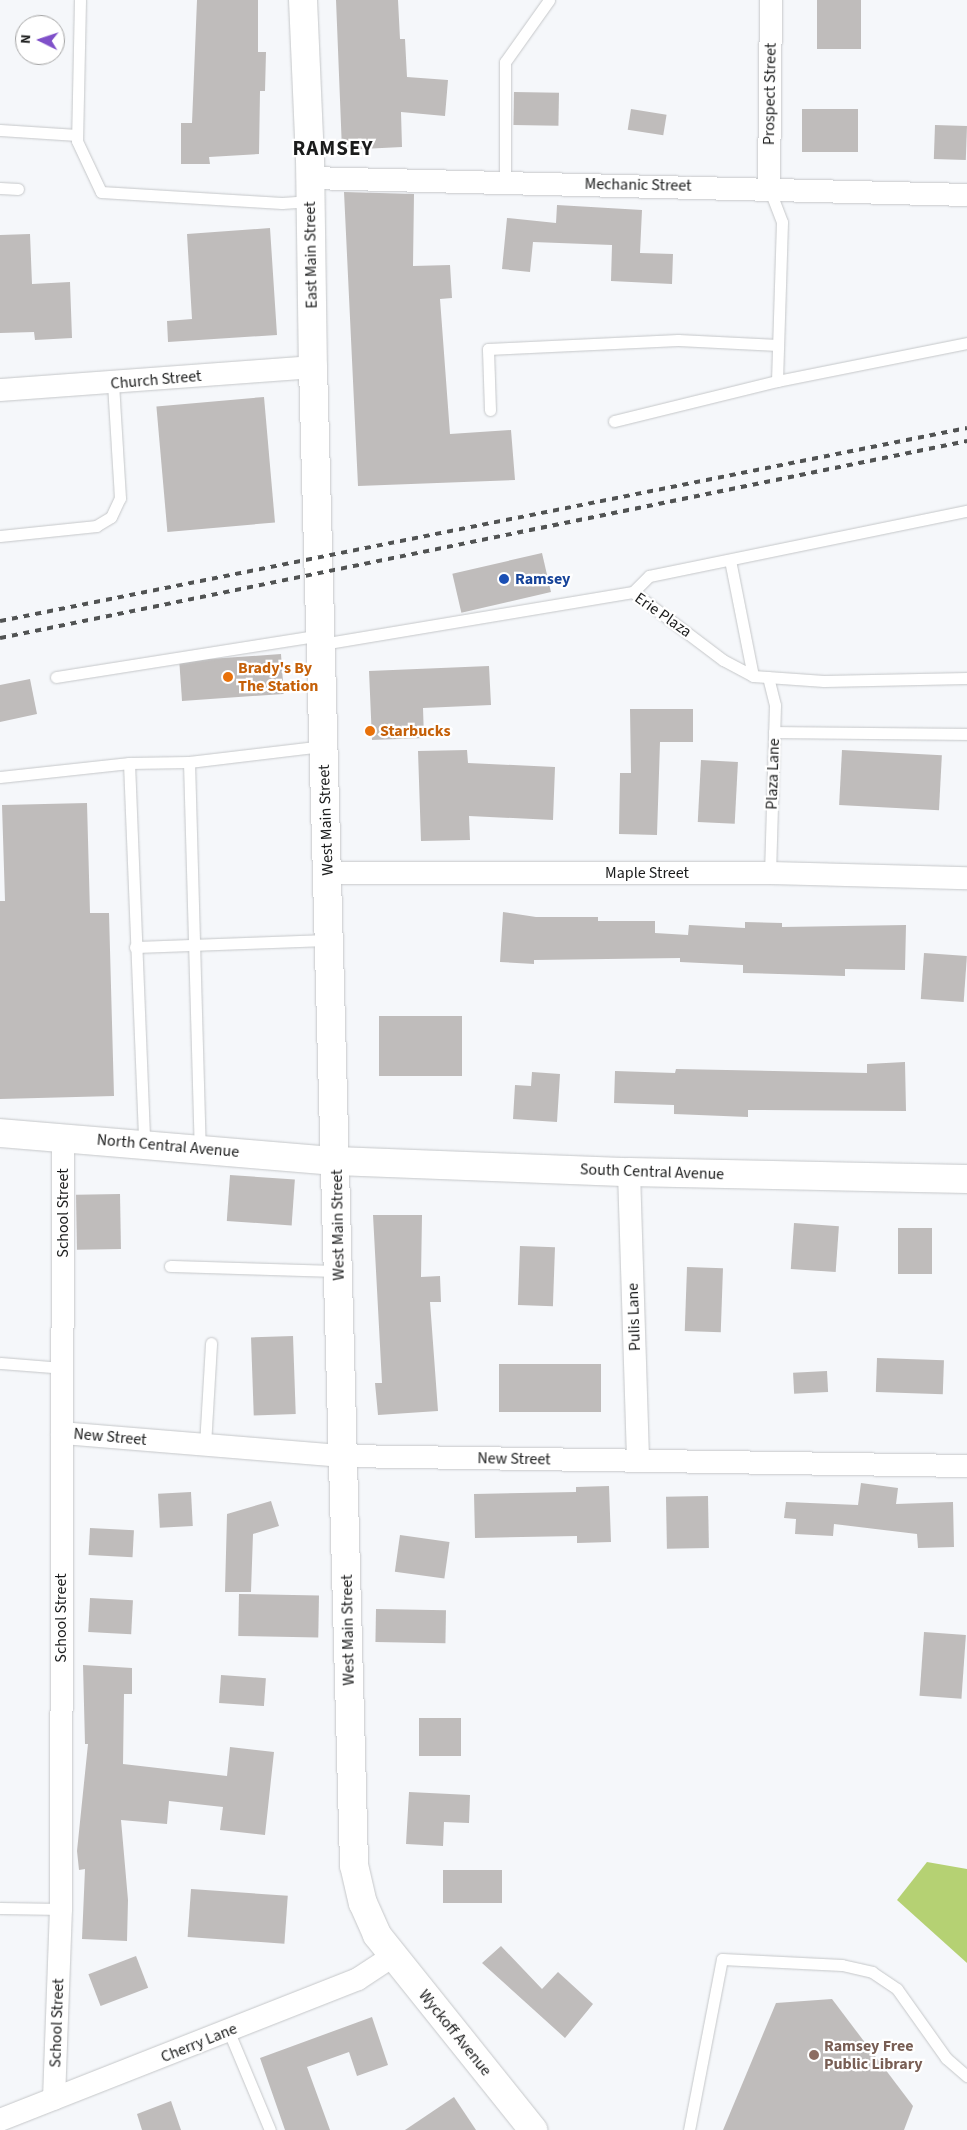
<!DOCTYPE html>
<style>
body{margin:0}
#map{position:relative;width:967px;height:2130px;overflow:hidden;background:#f5f7fa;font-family:"Source Sans 3",sans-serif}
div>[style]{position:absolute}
.forest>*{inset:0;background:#b5d173}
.building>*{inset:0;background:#bfbcbb;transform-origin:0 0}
.roads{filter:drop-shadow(0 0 1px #c5c7c9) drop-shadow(0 0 1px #c5c7c9)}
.lane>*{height:11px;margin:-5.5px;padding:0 5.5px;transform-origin:5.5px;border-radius:5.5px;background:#fff}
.street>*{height:22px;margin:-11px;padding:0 11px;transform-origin:11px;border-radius:11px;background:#fff}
.secondary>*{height:28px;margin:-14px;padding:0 14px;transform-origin:14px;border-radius:14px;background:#fff}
.primary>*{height:28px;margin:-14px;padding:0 14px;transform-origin:14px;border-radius:14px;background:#fff}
.rail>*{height:4px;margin-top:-2px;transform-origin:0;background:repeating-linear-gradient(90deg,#515353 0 6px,transparent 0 12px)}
.dots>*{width:14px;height:14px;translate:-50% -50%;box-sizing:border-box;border:2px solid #fff;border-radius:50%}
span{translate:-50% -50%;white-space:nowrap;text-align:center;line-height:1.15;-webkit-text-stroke:4.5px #fff;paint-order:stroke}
.street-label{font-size:16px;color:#1b1c1c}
.transit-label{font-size:16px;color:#164399;font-weight:700}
.left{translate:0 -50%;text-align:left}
.food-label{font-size:16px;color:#c56008;font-weight:700}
.education-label{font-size:16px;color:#785e54;font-weight:700}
.district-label{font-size:21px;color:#1b1c1c;font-weight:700;letter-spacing:1px}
.north{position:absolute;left:15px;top:15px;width:50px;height:50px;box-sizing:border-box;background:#fff;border:1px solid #a4a4a4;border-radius:50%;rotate:274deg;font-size:14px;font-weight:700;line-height:20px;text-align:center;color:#1b1c1c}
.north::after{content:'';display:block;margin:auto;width:18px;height:22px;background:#7f50c9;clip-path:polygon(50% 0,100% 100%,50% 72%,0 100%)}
</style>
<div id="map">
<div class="forest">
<i style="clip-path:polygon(927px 1862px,967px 1869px,967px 1963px,897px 1900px)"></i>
</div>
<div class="building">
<i style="clip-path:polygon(197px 0,258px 0,258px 52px,266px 52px,265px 91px,260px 91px,259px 154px,209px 157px,210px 164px,181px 164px,181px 123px,192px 123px)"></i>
<i style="clip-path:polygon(336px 0,398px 0,400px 39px,405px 39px,407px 77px,448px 80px,445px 116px,401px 112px,402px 147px,342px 150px)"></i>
<i style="left:817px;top:0;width:44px;height:49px"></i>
<i style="left:514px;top:92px;width:45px;height:33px;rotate:1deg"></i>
<i style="left:631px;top:109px;width:36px;height:21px;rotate:9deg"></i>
<i style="left:802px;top:109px;width:56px;height:43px"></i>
<i style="left:935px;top:125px;width:32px;height:34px;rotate:2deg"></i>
<i style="clip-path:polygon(344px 192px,414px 194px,413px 266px,450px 265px,452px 298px,440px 299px,450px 434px,511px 430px,515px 480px,358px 486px)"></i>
<i style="clip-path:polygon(557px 205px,642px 210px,640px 253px,673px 254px,672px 284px,611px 281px,612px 245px,533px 242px,530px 272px,502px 269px,507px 218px,556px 223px)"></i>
<i style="clip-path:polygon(270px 228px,277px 335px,168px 342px,167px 321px,192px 319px,187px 234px)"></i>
<i style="clip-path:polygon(30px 234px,32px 284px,70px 282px,72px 338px,35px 340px,34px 332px,0 333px,0 235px)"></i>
<i style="left:264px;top:397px;width:126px;height:108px;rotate:85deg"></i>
<i style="left:542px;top:553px;width:40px;height:92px;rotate:77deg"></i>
<i style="left:281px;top:654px;width:40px;height:102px;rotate:86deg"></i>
<i style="clip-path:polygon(489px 666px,491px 705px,423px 708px,424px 738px,372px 740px,369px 671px)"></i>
<i style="clip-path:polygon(30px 679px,37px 714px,0 722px,0 685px)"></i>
<i style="clip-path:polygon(630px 709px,693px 709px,693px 742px,660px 742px,657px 835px,619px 834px,620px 773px,631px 773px)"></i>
<i style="clip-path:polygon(467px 750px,468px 763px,555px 767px,553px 820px,469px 816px,470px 840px,421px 841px,418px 751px)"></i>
<i style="left:842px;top:750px;width:100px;height:55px;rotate:3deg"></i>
<i style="left:701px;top:760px;width:37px;height:62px;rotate:3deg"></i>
<i style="clip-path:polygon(87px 803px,90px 913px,109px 913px,114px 1096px,0 1099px,0 901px,5px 901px,2px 805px)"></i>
<i style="clip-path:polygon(503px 912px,536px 917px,598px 917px,598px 921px,655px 921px,655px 933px,688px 935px,689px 925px,745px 928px,745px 922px,782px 923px,782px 927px,906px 925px,905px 970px,845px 969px,845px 976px,743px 973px,743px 965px,680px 962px,680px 958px,534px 960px,534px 964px,500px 962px)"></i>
<i style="left:924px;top:953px;width:43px;height:46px;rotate:4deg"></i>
<i style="left:379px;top:1016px;width:83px;height:60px"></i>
<i style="clip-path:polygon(905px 1062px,906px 1111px,748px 1110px,748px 1117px,674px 1114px,674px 1105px,614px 1103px,615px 1071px,675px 1073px,676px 1069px,867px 1073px,867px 1064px)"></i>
<i style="clip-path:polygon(532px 1072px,560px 1074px,557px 1122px,513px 1119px,515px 1085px,531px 1086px)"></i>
<i style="left:230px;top:1175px;width:65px;height:46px;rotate:4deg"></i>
<i style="left:120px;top:1194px;width:55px;height:44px;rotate:89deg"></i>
<i style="clip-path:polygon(373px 1215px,422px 1215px,421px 1277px,440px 1276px,441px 1302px,430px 1302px,438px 1411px,378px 1415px,375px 1383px,382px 1383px)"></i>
<i style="left:794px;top:1223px;width:45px;height:46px;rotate:4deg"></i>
<i style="left:898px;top:1228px;width:34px;height:46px"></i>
<i style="left:520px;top:1246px;width:35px;height:59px;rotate:2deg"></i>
<i style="left:687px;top:1267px;width:36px;height:64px;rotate:2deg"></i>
<i style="left:293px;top:1336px;width:78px;height:42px;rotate:88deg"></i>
<i style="left:877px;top:1358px;width:67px;height:34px;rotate:2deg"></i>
<i style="left:601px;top:1364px;width:48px;height:102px;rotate:90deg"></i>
<i style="left:827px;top:1371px;width:21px;height:34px;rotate:87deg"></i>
<i style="clip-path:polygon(861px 1483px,898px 1488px,896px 1504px,953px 1502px,954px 1547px,918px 1548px,917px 1534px,834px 1524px,833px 1536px,795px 1534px,796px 1519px,784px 1518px,786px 1502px,858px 1505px)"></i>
<i style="clip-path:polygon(609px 1486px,611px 1542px,577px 1543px,577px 1536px,475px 1538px,474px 1494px,576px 1492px,576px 1487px)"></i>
<i style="left:191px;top:1492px;width:34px;height:33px;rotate:87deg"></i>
<i style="left:708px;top:1496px;width:52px;height:42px;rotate:89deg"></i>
<i style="clip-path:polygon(271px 1501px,279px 1526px,253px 1534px,251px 1592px,225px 1592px,227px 1514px)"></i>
<i style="left:90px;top:1528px;width:44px;height:27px;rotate:3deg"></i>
<i style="left:400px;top:1535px;width:50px;height:37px;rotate:8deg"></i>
<i style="left:239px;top:1594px;width:80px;height:42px;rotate:1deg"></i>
<i style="left:90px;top:1598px;width:43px;height:34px;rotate:3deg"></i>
<i style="left:376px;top:1609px;width:70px;height:33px;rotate:1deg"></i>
<i style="left:924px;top:1632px;width:42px;height:64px;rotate:4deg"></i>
<i style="clip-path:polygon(83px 1665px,132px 1668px,132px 1694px,124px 1694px,123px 1764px,227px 1776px,230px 1747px,274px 1752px,265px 1835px,220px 1830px,223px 1807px,169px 1801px,167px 1824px,121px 1820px,128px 1900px,127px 1941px,82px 1939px,85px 1869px,79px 1870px,77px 1851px,88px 1744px,85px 1744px)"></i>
<i style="left:221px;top:1675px;width:45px;height:28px;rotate:4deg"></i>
<i style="left:419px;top:1718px;width:42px;height:38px"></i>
<i style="clip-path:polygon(409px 1792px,470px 1795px,469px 1823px,444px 1822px,443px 1846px,406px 1844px)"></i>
<i style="left:443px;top:1870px;width:59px;height:33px"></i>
<i style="left:191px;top:1889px;width:97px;height:48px;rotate:4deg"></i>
<i style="clip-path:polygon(501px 1946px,542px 1989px,558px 1972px,593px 2004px,565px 2038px,482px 1963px)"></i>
<i style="left:136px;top:1956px;width:34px;height:51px;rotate:69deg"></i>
<i style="clip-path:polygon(832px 1999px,913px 2106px,904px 2130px,723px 2130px,776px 2003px)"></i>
<i style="clip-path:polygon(372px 2017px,388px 2065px,357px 2076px,349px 2052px,307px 2067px,330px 2130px,285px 2130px,260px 2058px)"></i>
<i style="clip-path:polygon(454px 2097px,476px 2130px,405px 2130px)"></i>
<i style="clip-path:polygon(171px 2101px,181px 2130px,142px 2130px,137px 2114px)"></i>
</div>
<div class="roads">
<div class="lane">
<i style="left:80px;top:0;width:141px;rotate:91.2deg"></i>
<i style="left:77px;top:141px;width:56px;rotate:64.8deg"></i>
<i style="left:101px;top:192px;width:181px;rotate:3.5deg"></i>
<i style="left:282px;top:203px;width:29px;rotate:-4deg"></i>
<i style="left:0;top:130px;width:77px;rotate:3.7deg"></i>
<i style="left:505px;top:182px;width:120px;rotate:-90deg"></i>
<i style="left:505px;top:62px;width:76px;rotate:-54.6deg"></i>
<i style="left:0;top:188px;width:18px;rotate:3deg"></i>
<i style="left:769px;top:188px;width:36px;rotate:69deg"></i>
<i style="left:782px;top:222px;width:159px;rotate:91.8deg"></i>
<i style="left:490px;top:410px;width:61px;rotate:-91.9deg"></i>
<i style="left:488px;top:349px;width:190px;rotate:-2.7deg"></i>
<i style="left:678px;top:340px;width:100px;rotate:2.9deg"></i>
<i style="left:614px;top:421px;width:168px;rotate:-13.8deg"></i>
<i style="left:777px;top:381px;width:194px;rotate:-11.3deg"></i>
<i style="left:0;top:536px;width:97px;rotate:-5.9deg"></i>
<i style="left:96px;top:526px;width:17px;rotate:-31deg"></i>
<i style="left:111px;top:517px;width:21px;rotate:-65deg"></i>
<i style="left:120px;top:498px;width:114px;rotate:-93.5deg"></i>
<i style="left:730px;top:560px;width:118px;rotate:78.8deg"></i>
<i style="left:633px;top:592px;width:23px;rotate:-45deg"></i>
<i style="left:649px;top:576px;width:325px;rotate:-11.6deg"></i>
<i style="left:322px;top:644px;width:315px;rotate:-9.5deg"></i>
<i style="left:633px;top:592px;width:113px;rotate:37.1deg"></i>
<i style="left:723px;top:660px;width:34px;rotate:28deg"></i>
<i style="left:753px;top:676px;width:71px;rotate:4deg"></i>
<i style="left:824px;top:681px;width:143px;rotate:-1.2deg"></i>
<i style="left:56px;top:677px;width:268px;rotate:-9deg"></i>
<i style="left:768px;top:677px;width:29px;rotate:76deg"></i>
<i style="left:775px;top:705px;width:168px;rotate:91.7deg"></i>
<i style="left:774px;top:732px;width:193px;rotate:0.6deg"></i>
<i style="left:189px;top:762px;width:386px;rotate:88.4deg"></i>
<i style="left:129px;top:763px;width:380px;rotate:87.7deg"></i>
<i style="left:0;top:777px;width:130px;rotate:-6.2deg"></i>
<i style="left:129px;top:763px;width:60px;rotate:-1deg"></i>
<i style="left:189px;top:762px;width:136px;rotate:-6.8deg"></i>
<i style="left:135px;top:947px;width:193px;rotate:-2.1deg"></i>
<i style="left:170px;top:1266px;width:168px;rotate:1.7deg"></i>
<i style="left:0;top:1363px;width:63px;rotate:4.5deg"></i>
<i style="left:205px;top:1445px;width:102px;rotate:-86.6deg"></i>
<i style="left:0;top:1908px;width:61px;rotate:0.9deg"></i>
<i style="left:229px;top:2032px;width:106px;rotate:67.3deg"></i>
<i style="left:689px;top:2130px;width:174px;rotate:-79.1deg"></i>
<i style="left:722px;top:1959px;width:120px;rotate:2.9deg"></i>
<i style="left:842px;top:1965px;width:31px;rotate:13deg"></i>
<i style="left:872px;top:1972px;width:30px;rotate:34deg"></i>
<i style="left:897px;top:1989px;width:85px;rotate:54.6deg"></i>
<i style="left:946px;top:2058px;width:28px;rotate:41deg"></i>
</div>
<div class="street">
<i style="left:310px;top:178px;width:657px;rotate:1.48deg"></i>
<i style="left:769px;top:188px;width:188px;rotate:-89.4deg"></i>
<i style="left:0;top:390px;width:314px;rotate:-4.2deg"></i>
<i style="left:328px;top:873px;width:442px"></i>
<i style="left:770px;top:873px;width:197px;rotate:1.5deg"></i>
<i style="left:629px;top:1172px;width:289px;rotate:88.2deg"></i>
<i style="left:62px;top:1433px;width:283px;rotate:4.7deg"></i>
<i style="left:344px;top:1456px;width:623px;rotate:0.92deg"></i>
<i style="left:54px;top:2099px;width:190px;rotate:-87.9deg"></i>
<i style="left:61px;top:1909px;width:772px;rotate:-89.85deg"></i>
<i style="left:0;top:2120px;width:385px;rotate:-21.5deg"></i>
<i style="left:358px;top:1979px;width:42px;rotate:-33.3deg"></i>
</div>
<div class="secondary">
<i style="left:0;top:1133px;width:337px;rotate:4.8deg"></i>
<i style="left:336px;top:1161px;width:293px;rotate:2.2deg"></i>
<i style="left:629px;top:1172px;width:338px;rotate:1.2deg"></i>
</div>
<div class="primary">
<i style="left:303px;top:0;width:159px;rotate:87.5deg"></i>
<i style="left:310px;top:159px;width:208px;rotate:89.2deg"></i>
<i style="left:313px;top:367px;width:1499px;rotate:88.43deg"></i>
<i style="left:354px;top:1865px;width:39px;rotate:77deg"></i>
<i style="left:363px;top:1903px;width:35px;rotate:66deg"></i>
<i style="left:377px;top:1935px;width:250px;rotate:51.3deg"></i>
</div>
</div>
<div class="rail">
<i style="left:0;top:621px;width:986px;rotate:-11.29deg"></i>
<i style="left:0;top:638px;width:987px;rotate:-11.51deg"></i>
</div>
<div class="dots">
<i style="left:504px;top:579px;background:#1a4fb4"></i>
<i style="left:228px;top:677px;background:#e8710a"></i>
<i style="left:370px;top:731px;background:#e8710a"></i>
<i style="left:814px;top:2055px;background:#8d6e63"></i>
</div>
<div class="street-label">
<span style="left:770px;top:94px;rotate:-89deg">Prospect Street</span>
<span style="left:638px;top:185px;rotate:1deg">Mechanic Street</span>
<span style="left:311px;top:255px;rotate:-91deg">East Main Street</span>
<span style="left:156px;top:380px;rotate:-5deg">Church Street</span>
<span style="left:663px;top:615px;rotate:35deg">Erie Plaza</span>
<span style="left:773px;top:774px;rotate:-88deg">Plaza Lane</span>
<span style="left:326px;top:820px;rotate:-92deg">West Main Street</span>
<span style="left:647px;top:873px">Maple Street</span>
<span style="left:168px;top:1146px;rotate:5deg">North Central Avenue</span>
<span style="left:652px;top:1172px;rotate:2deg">South Central Avenue</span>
<span style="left:63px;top:1213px;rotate:-90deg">School Street</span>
<span style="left:338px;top:1225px;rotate:-91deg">West Main Street</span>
<span style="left:634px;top:1317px;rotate:-92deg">Pulis Lane</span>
<span style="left:110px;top:1437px;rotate:5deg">New Street</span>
<span style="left:514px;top:1459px;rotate:1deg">New Street</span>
<span style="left:61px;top:1618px;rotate:-90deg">School Street</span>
<span style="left:348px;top:1630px;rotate:-91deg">West Main Street</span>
<span style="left:57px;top:2023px;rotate:-88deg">School Street</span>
<span style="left:455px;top:2033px;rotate:51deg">Wyckoff Avenue</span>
<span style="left:199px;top:2043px;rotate:-22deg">Cherry Lane</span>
</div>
<div class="transit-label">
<span class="left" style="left:515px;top:579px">Ramsey</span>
</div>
<div class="food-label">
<span class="left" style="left:238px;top:677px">Brady's By<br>The Station</span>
<span class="left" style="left:380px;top:731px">Starbucks</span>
</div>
<div class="education-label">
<span class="left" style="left:824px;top:2055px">Ramsey Free<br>Public Library</span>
</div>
<div class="district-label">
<span style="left:333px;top:148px">RAMSEY</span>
</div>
<div class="north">N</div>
</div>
